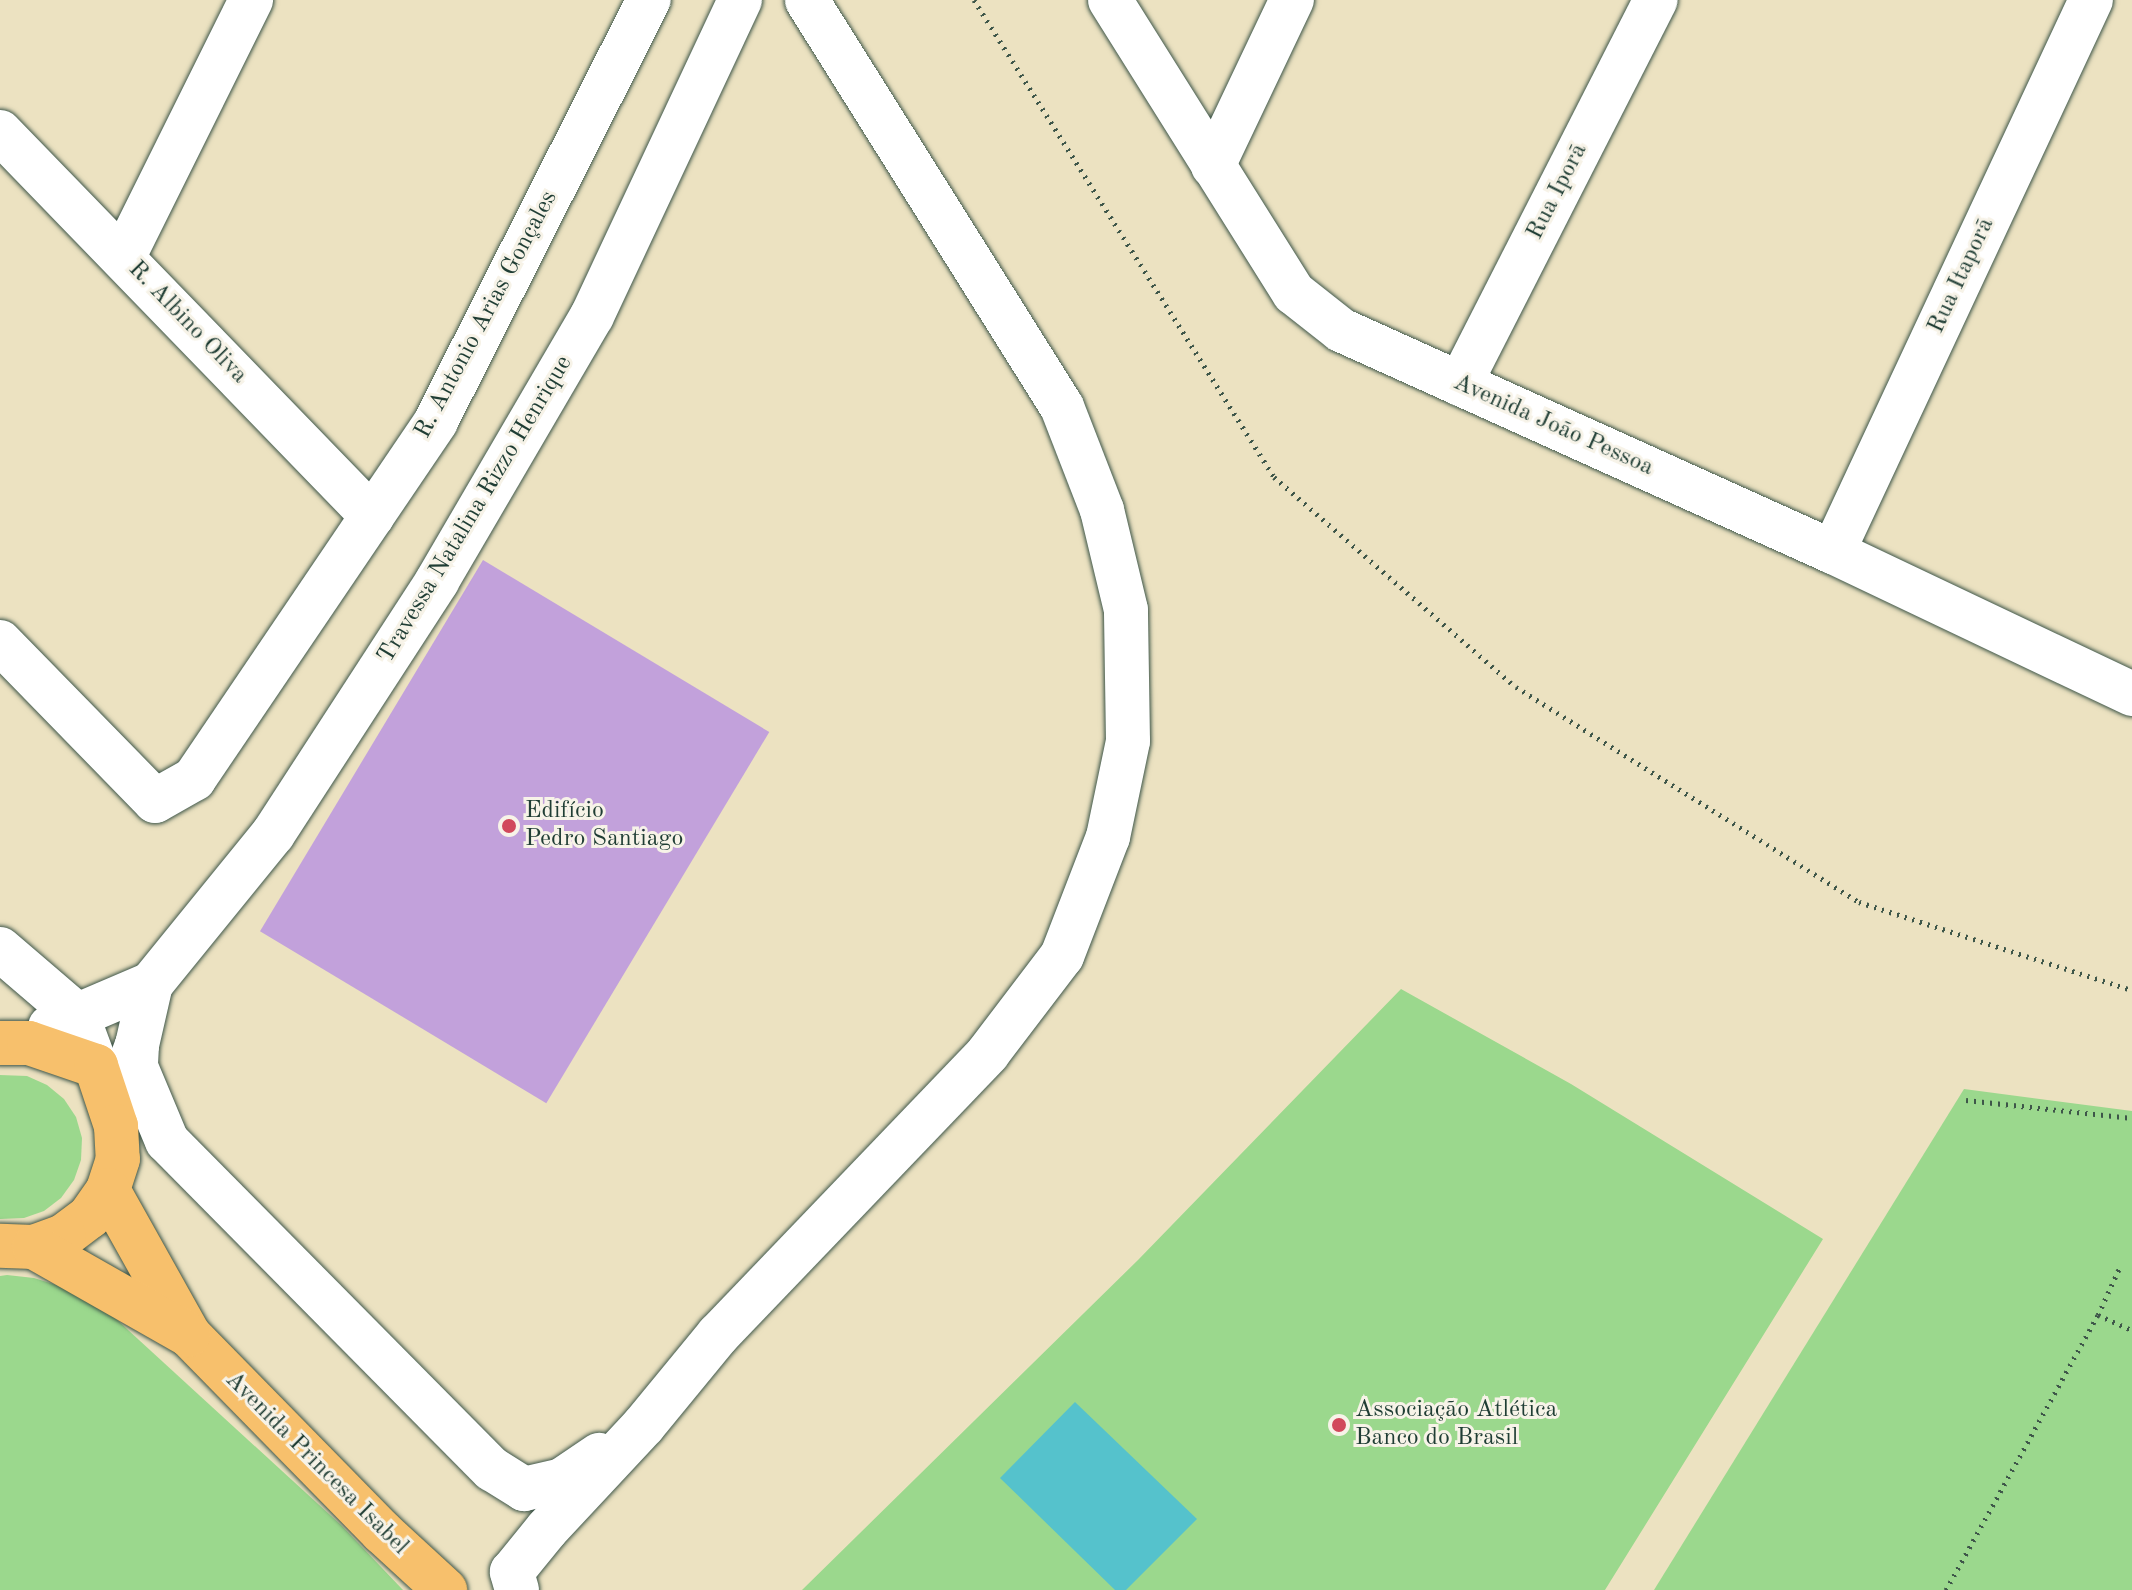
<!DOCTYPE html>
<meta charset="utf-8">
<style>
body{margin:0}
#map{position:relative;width:2132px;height:1590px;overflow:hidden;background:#ece2c1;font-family:"Old Standard TT",serif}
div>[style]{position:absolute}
.green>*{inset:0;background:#9bd88d}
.water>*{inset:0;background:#55c2cc}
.building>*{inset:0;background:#c2a1db;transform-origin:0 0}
.path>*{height:5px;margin-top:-2.5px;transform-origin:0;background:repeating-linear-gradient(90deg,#3e5649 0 2px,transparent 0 8px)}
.roads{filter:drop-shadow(0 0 2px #3e5649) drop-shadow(0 0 2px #3e5649)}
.minor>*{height:44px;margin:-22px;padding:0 22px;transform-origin:22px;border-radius:22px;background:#fff}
.major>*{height:44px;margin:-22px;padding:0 22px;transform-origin:22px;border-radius:22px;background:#f7c06c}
.dots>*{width:22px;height:22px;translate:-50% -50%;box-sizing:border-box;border:4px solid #f7f3e8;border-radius:50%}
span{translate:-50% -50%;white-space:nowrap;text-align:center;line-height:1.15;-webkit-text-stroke:6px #f7f3e8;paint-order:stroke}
.street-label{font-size:24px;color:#1f3d34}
.poi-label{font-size:24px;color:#1f3d34}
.left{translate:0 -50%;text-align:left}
</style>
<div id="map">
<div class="green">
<i style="clip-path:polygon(1401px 989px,1571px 1084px,1823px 1239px,1605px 1590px,802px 1590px,1138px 1260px)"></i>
<i style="clip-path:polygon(0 1075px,27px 1076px,47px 1085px,64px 1099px,76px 1117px,82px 1138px,81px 1160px,74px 1180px,61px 1198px,44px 1211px,24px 1218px,0 1219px)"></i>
<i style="clip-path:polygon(1964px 1089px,2132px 1111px,2132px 1590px,1654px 1590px)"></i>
<i style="clip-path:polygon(7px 1275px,34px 1278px,91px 1296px,341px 1525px,403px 1590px,0 1590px,0 1276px)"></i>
</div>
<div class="water">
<i style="clip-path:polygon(1075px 1402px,1197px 1519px,1126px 1590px,1115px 1590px,1000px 1478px)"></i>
</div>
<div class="building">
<i style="left:483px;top:560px;width:334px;height:433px;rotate:31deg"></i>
</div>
<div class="path">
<i style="left:974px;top:0;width:563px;rotate:57.83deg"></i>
<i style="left:1274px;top:477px;width:320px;rotate:41deg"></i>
<i style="left:1516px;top:687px;width:405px;rotate:32.1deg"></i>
<i style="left:1859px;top:902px;width:287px;rotate:17.9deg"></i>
<i style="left:1966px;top:1100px;width:167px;rotate:6.2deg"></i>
<i style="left:2098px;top:1315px;width:53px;rotate:-65.4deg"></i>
<i style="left:1946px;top:1590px;width:314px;rotate:-61.1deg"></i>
<i style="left:2098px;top:1315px;width:37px;rotate:24deg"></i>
</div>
<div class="roads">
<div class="minor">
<i style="left:1110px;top:0;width:346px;rotate:57.9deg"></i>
<i style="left:1294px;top:293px;width:60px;rotate:38.2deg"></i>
<i style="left:1341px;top:330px;width:540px;rotate:24.29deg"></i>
<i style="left:1833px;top:552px;width:331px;rotate:25.4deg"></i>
<i style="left:0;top:132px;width:535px;rotate:45.91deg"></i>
<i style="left:1213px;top:166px;width:184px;rotate:-64.6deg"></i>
<i style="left:123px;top:258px;width:288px;rotate:-63.6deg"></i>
<i style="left:1460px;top:384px;width:431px;rotate:-63deg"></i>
<i style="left:1833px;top:552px;width:609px;rotate:-64.95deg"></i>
<i style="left:0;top:642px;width:222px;rotate:45.7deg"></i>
<i style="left:155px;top:801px;width:45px;rotate:-29.4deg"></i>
<i style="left:194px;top:779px;width:432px;rotate:-55.9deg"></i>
<i style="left:436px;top:421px;width:472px;rotate:-63.2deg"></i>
<i style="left:0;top:949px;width:101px;rotate:40.6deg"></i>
<i style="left:77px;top:1015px;width:54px;rotate:69.6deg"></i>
<i style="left:50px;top:1027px;width:110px;rotate:-23.1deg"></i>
<i style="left:137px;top:1045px;width:22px;rotate:93deg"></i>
<i style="left:136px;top:1067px;width:80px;rotate:67.3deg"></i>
<i style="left:167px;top:1141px;width:462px;rotate:45.3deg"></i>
<i style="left:492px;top:1469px;width:38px;rotate:32deg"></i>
<i style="left:524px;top:1489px;width:39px;rotate:-13deg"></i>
<i style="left:562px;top:1480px;width:45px;rotate:-34deg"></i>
<i style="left:112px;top:1111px;width:71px;rotate:-69.3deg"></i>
<i style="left:137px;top:1045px;width:63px;rotate:-77.1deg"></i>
<i style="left:151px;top:984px;width:193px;rotate:-50.9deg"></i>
<i style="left:273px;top:834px;width:302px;rotate:-57deg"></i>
<i style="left:437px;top:581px;width:307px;rotate:-59.7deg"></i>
<i style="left:592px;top:316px;width:349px;rotate:-64.9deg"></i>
<i style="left:517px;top:1590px;width:19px;rotate:-106deg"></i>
<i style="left:512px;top:1572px;width:55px;rotate:-50.9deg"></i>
<i style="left:547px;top:1529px;width:142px;rotate:-47deg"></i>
<i style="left:644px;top:1425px;width:117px;rotate:-50.6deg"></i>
<i style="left:718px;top:1335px;width:390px;rotate:-46.2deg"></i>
<i style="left:988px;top:1053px;width:122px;rotate:-52.7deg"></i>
<i style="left:1062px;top:956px;width:128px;rotate:-68.9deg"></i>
<i style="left:1108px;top:837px;width:98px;rotate:-78.2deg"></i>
<i style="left:1128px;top:741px;width:131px;rotate:-90.9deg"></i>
<i style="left:1126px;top:610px;width:103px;rotate:-103.5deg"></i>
<i style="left:1102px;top:510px;width:110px;rotate:-111.2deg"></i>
<i style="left:1062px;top:407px;width:480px;rotate:-122.1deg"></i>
</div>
<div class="major">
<i style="left:0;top:1043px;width:29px"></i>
<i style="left:29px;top:1043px;width:71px;rotate:18.9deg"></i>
<i style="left:96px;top:1066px;width:63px;rotate:71.6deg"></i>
<i style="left:116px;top:1126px;width:33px;rotate:87deg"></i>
<i style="left:118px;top:1159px;width:33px;rotate:108deg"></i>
<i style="left:108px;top:1190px;width:33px;rotate:125deg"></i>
<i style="left:89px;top:1217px;width:31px;rotate:143deg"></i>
<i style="left:64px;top:1236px;width:32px;rotate:160deg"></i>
<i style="left:34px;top:1247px;width:34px;rotate:-178deg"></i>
<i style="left:108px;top:1190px;width:166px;rotate:60.8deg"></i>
<i style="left:189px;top:1335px;width:276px;rotate:45.6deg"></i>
<i style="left:382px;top:1532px;width:86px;rotate:42.6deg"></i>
<i style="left:34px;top:1247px;width:178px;rotate:29.6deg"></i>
</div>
</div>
<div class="dots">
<i style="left:509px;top:826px;background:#d1495b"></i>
<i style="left:1339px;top:1425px;background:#d1495b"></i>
</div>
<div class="street-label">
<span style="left:1558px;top:192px;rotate:-63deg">Rua Iporã</span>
<span style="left:1962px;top:276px;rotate:-65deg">Rua Itaporã</span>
<span style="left:487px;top:315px;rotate:-62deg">R. Antonio Arias Gonçales</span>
<span style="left:187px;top:323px;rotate:46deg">R. Albino Oliva</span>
<span style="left:1553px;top:426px;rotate:24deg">Avenida João Pessoa</span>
<span style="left:476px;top:510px;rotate:-59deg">Travessa Natalina Rizzo Henrique</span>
<span style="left:316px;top:1464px;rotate:45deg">Avenida Princesa Isabel</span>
</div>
<div class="poi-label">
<span class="left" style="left:525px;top:826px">Edifício<br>Pedro Santiago</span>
<span class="left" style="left:1355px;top:1425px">Associação Atlética<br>Banco do Brasil</span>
</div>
</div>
